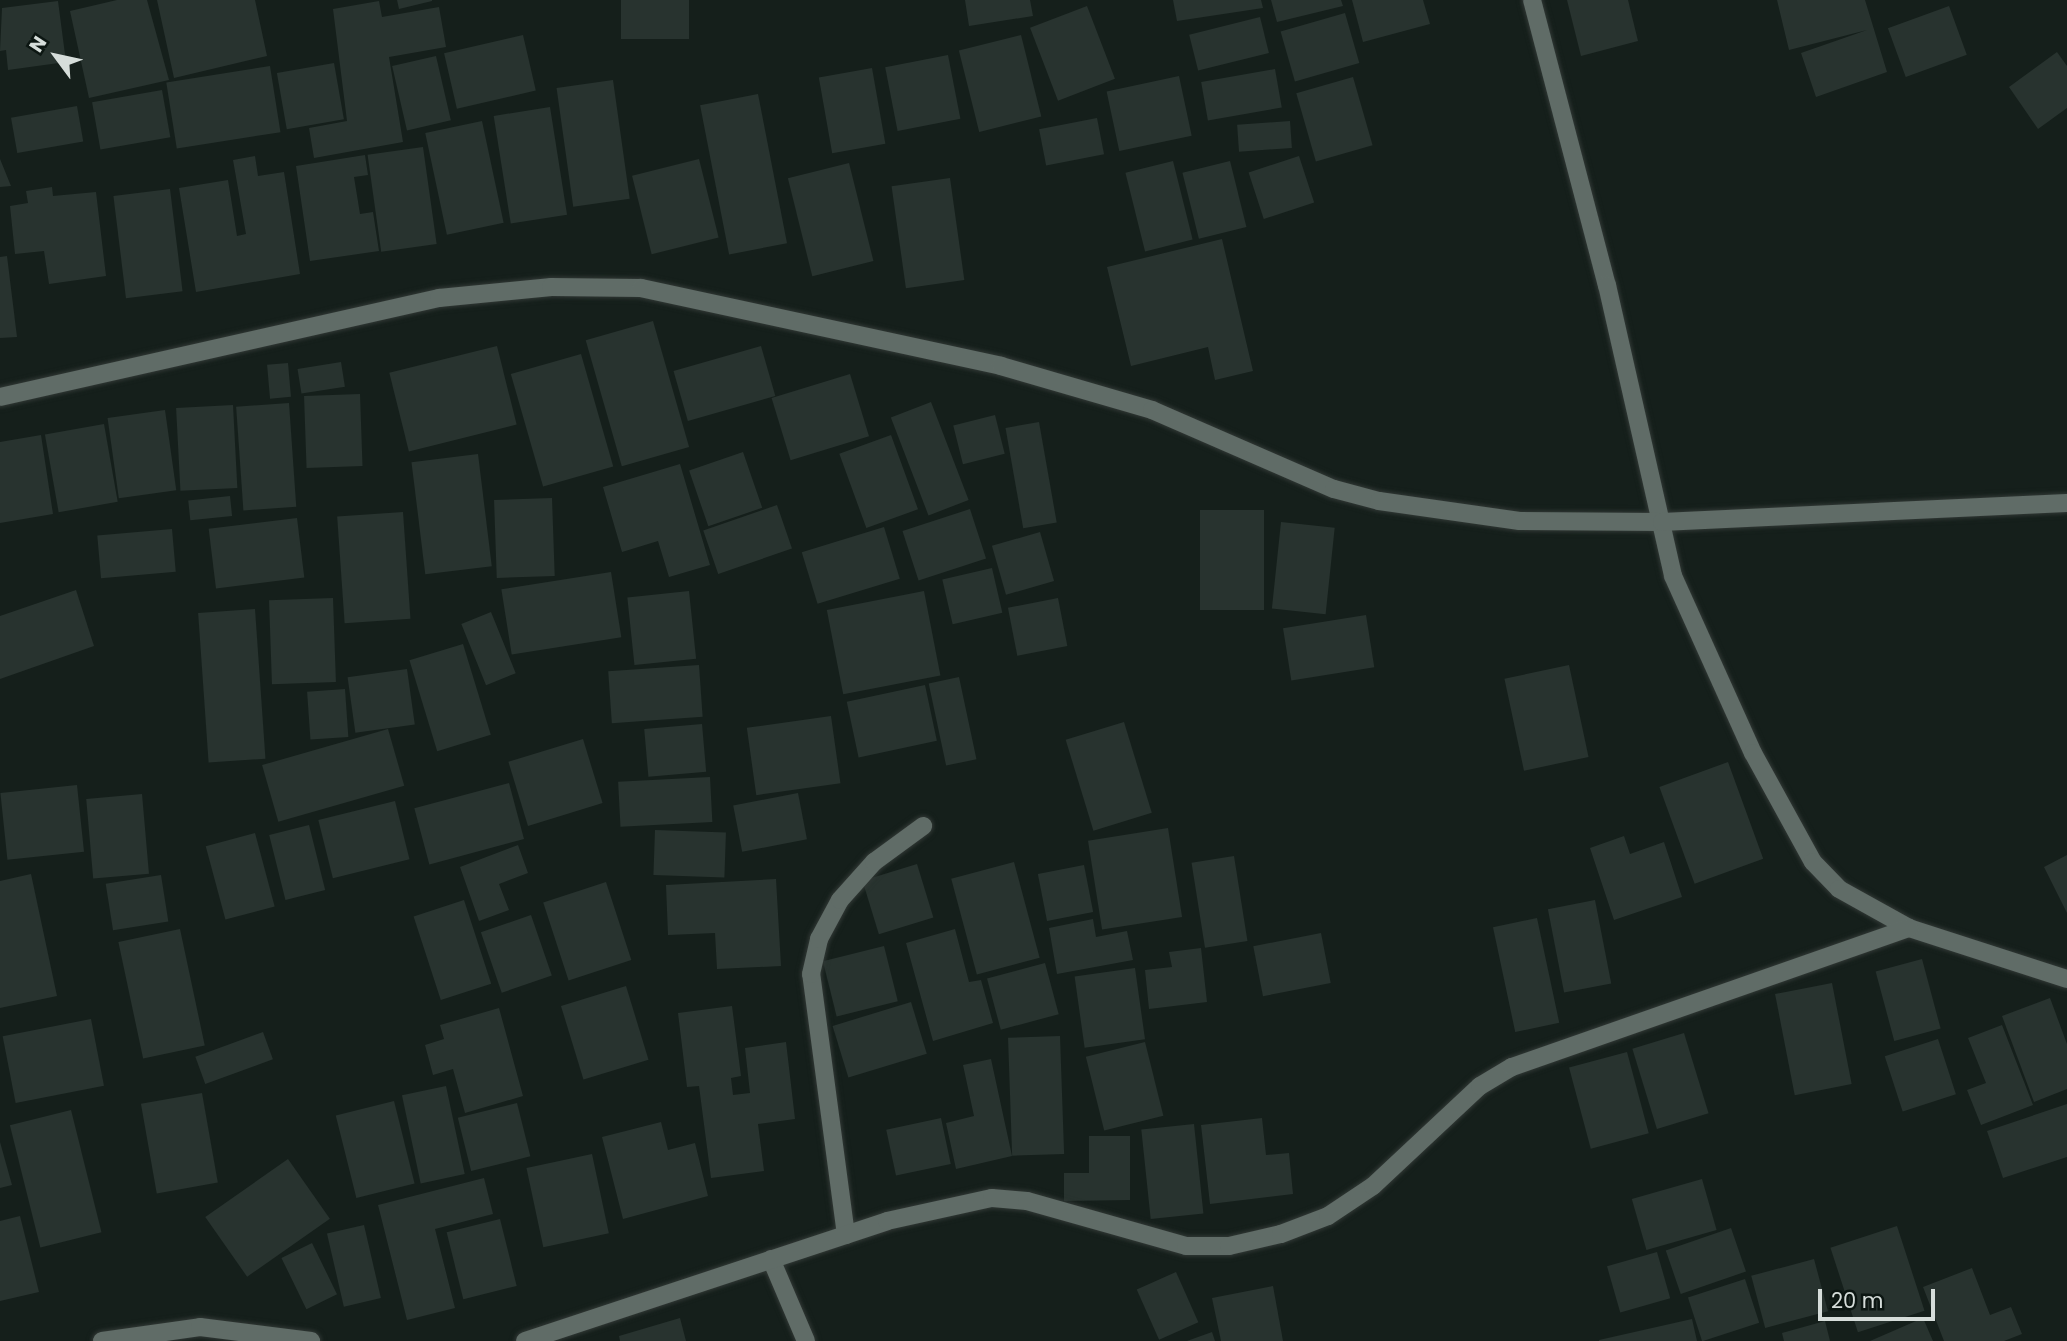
<!DOCTYPE html>
<style>
body{margin:0}
#map{position:relative;width:2067px;height:1341px;overflow:hidden;background:#151f1b;font-family:Poppins,sans-serif}
div>[style]{position:absolute}
.building>*{inset:0;background:#28332f;transform-origin:0 0}
.roads{filter:drop-shadow(0 0 2px #313835) drop-shadow(0 0 2px #313835)}
.minor>*{height:18px;margin:-9px;padding:0 9px;transform-origin:9px;border-radius:9px;background:#606c67}
span{translate:-50% -50%;white-space:nowrap;text-align:center;line-height:1.15;-webkit-text-stroke:7px #0c1612;paint-order:stroke}
.north{position:absolute;left:21px;top:21px;width:70px;height:70px;-webkit-text-stroke:5px #0c1612;paint-order:stroke;rotate:303deg;font-size:19px;font-weight:700;line-height:28px;text-align:center;color:#d6ddda}
.north::after{content:'';display:block;margin:auto;width:24px;height:32px;background:#d6ddda;clip-path:polygon(50% 0,100% 100%,50% 72%,0 100%)}
.scale{position:absolute;left:1818px;top:1289px;width:117px;height:32px;box-sizing:border-box;border:4px solid #d6ddda;border-top:0;padding-left:9px;font-size:21px;line-height:24px;white-space:nowrap;color:#d6ddda;-webkit-text-stroke:5px #0c1612;paint-order:stroke}
</style>
<div id="map">
<div class="building">
<i style="clip-path:polygon(117px 0,147px 0,169px 80px,89px 98px,70px 11px)"></i>
<i style="clip-path:polygon(157px 0,255px 0,267px 56px,174px 78px)"></i>
<i style="clip-path:polygon(397px 0,432px 0,432px 1px,399px 9px)"></i>
<i style="left:621px;top:0;width:68px;height:39px"></i>
<i style="clip-path:polygon(965px 0,1030px 0,1033px 16px,969px 26px)"></i>
<i style="clip-path:polygon(1173px 0,1261px 0,1263px 8px,1177px 21px)"></i>
<i style="clip-path:polygon(1271px 0,1341px 0,1343px 6px,1277px 22px)"></i>
<i style="clip-path:polygon(1352px 0,1423px 0,1430px 24px,1363px 42px)"></i>
<i style="clip-path:polygon(1567px 0,1628px 0,1638px 41px,1581px 56px)"></i>
<i style="clip-path:polygon(1777px 0,1865px 0,1887px 72px,1816px 97px,1801px 53px,1867px 30px,1789px 50px)"></i>
<i style="clip-path:polygon(58px 1px,66px 62px,8px 70px,6px 50px,0 51px,2px 8px)"></i>
<i style="clip-path:polygon(379px 1px,382px 17px,439px 7px,446px 47px,389px 57px,403px 142px,314px 158px,309px 128px,347px 121px,333px 9px)"></i>
<i style="left:1087px;top:6px;width:78px;height:61px;rotate:69deg"></i>
<i style="left:1949px;top:6px;width:52px;height:65px;rotate:70deg"></i>
<i style="left:1345px;top:13px;width:52px;height:67px;rotate:74deg"></i>
<i style="left:1260px;top:17px;width:37px;height:73px;rotate:76deg"></i>
<i style="left:523px;top:35px;width:57px;height:81px;rotate:77deg"></i>
<i style="left:1021px;top:35px;width:84px;height:64px;rotate:76deg"></i>
<i style="clip-path:polygon(2057px 52px,2067px 66px,2067px 108px,2038px 129px,2009px 87px)"></i>
<i style="left:948px;top:55px;width:65px;height:64px;rotate:79deg"></i>
<i style="left:436px;top:56px;width:66px;height:45px;rotate:77deg"></i>
<i style="left:334px;top:63px;width:57px;height:58px;rotate:80deg"></i>
<i style="left:270px;top:66px;width:67px;height:105px;rotate:81deg"></i>
<i style="left:872px;top:68px;width:77px;height:54px;rotate:80deg"></i>
<i style="left:1275px;top:69px;width:39px;height:75px;rotate:80deg"></i>
<i style="left:1179px;top:76px;width:61px;height:74px;rotate:78deg"></i>
<i style="left:1353px;top:77px;width:71px;height:59px;rotate:74deg"></i>
<i style="left:613px;top:80px;width:120px;height:57px;rotate:82deg"></i>
<i style="left:162px;top:90px;width:48px;height:71px;rotate:80deg"></i>
<i style="left:758px;top:94px;width:152px;height:59px;rotate:79deg"></i>
<i style="left:77px;top:106px;width:36px;height:67px;rotate:80deg"></i>
<i style="left:550px;top:107px;width:109px;height:57px;rotate:81deg"></i>
<i style="left:1097px;top:118px;width:37px;height:59px;rotate:79deg"></i>
<i style="left:482px;top:121px;width:104px;height:58px;rotate:78deg"></i>
<i style="left:1290px;top:121px;width:27px;height:53px;rotate:86deg"></i>
<i style="left:423px;top:147px;width:98px;height:56px;rotate:82deg"></i>
<i style="clip-path:polygon(365px 155px,368px 175px,354px 177px,360px 214px,373px 212px,379px 251px,310px 261px,296px 166px)"></i>
<i style="clip-path:polygon(255px 156px,258px 176px,284px 172px,300px 274px,196px 292px,179px 188px,228px 180px,237px 236px,246px 234px,233px 160px)"></i>
<i style="left:1299px;top:156px;width:49px;height:53px;rotate:72deg"></i>
<i style="clip-path:polygon(0 159px,11px 186px,0 187px)"></i>
<i style="left:699px;top:159px;width:81px;height:69px;rotate:76deg"></i>
<i style="left:1173px;top:161px;width:81px;height:49px;rotate:76deg"></i>
<i style="left:1230px;top:161px;width:68px;height:49px;rotate:76deg"></i>
<i style="left:849px;top:163px;width:101px;height:63px;rotate:76deg"></i>
<i style="left:950px;top:178px;width:103px;height:59px;rotate:82deg"></i>
<i style="clip-path:polygon(52px 187px,53px 196px,96px 192px,106px 276px,49px 284px,44px 251px,15px 254px,10px 206px,28px 203px,26px 191px)"></i>
<i style="left:170px;top:189px;width:103px;height:57px;rotate:83deg"></i>
<i style="clip-path:polygon(1222px 239px,1253px 371px,1215px 380px,1208px 347px,1131px 366px,1107px 267px)"></i>
<i style="clip-path:polygon(7px 256px,17px 337px,0 338px,0 257px)"></i>
<i style="left:653px;top:321px;width:131px;height:70px;rotate:74deg"></i>
<i style="left:497px;top:346px;width:81px;height:111px;rotate:76deg"></i>
<i style="left:761px;top:346px;width:52px;height:91px;rotate:74deg"></i>
<i style="left:581px;top:354px;width:117px;height:73px;rotate:74deg"></i>
<i style="left:341px;top:362px;width:25px;height:44px;rotate:81deg"></i>
<i style="left:288px;top:363px;width:34px;height:21px;rotate:85deg"></i>
<i style="left:850px;top:374px;width:65px;height:82px;rotate:73deg"></i>
<i style="left:360px;top:394px;width:72px;height:56px;rotate:88deg"></i>
<i style="left:931px;top:402px;width:105px;height:43px;rotate:69deg"></i>
<i style="left:289px;top:403px;width:104px;height:53px;rotate:86deg"></i>
<i style="left:233px;top:405px;width:83px;height:57px;rotate:87deg"></i>
<i style="left:165px;top:410px;width:81px;height:58px;rotate:82deg"></i>
<i style="left:995px;top:415px;width:40px;height:43px;rotate:76deg"></i>
<i style="left:1039px;top:422px;width:102px;height:34px;rotate:80deg"></i>
<i style="left:104px;top:424px;width:79px;height:60px;rotate:80deg"></i>
<i style="clip-path:polygon(41px 435px,53px 514px,0 523px,0 442px)"></i>
<i style="left:891px;top:435px;width:79px;height:55px;rotate:70deg"></i>
<i style="left:743px;top:452px;width:59px;height:57px;rotate:71deg"></i>
<i style="left:478px;top:454px;width:113px;height:67px;rotate:83deg"></i>
<i style="clip-path:polygon(680px 464px,710px 565px,669px 577px,658px 541px,622px 552px,603px 487px)"></i>
<i style="left:230px;top:496px;width:20px;height:42px;rotate:84deg"></i>
<i style="left:552px;top:498px;width:78px;height:58px;rotate:88deg"></i>
<i style="left:777px;top:505px;width:46px;height:78px;rotate:71deg"></i>
<i style="left:970px;top:509px;width:52px;height:71px;rotate:72deg"></i>
<i style="left:1200px;top:510px;width:64px;height:100px"></i>
<i style="left:403px;top:512px;width:107px;height:66px;rotate:86deg"></i>
<i style="left:297px;top:518px;width:60px;height:89px;rotate:83deg"></i>
<i style="left:1281px;top:522px;width:54px;height:87px;rotate:6deg"></i>
<i style="left:884px;top:527px;width:54px;height:86px;rotate:73deg"></i>
<i style="left:172px;top:529px;width:43px;height:75px;rotate:85deg"></i>
<i style="left:1040px;top:532px;width:51px;height:50px;rotate:74deg"></i>
<i style="left:992px;top:568px;width:46px;height:51px;rotate:77deg"></i>
<i style="left:611px;top:572px;width:66px;height:111px;rotate:81deg"></i>
<i style="clip-path:polygon(76px 590px,94px 646px,0 679px,0 616px)"></i>
<i style="left:689px;top:591px;width:68px;height:62px;rotate:84deg"></i>
<i style="left:924px;top:591px;width:86px;height:99px;rotate:79deg"></i>
<i style="left:333px;top:598px;width:84px;height:64px;rotate:88deg"></i>
<i style="left:1058px;top:598px;width:49px;height:51px;rotate:79deg"></i>
<i style="left:255px;top:609px;width:150px;height:57px;rotate:86deg"></i>
<i style="left:491px;top:612px;width:66px;height:32px;rotate:68deg"></i>
<i style="left:1366px;top:615px;width:53px;height:84px;rotate:81deg"></i>
<i style="left:463px;top:644px;width:95px;height:56px;rotate:73deg"></i>
<i style="left:699px;top:665px;width:52px;height:91px;rotate:86deg"></i>
<i style="left:1569px;top:665px;width:94px;height:66px;rotate:78deg"></i>
<i style="left:407px;top:669px;width:56px;height:60px;rotate:82deg"></i>
<i style="left:959px;top:677px;width:84px;height:31px;rotate:78deg"></i>
<i style="left:925px;top:685px;width:57px;height:80px;rotate:78deg"></i>
<i style="left:345px;top:689px;width:48px;height:38px;rotate:86deg"></i>
<i style="left:831px;top:716px;width:68px;height:85px;rotate:82deg"></i>
<i style="left:1124px;top:722px;width:95px;height:61px;rotate:73deg"></i>
<i style="left:702px;top:724px;width:48px;height:58px;rotate:85deg"></i>
<i style="left:388px;top:729px;width:59px;height:131px;rotate:74deg"></i>
<i style="left:583px;top:739px;width:67px;height:78px;rotate:73deg"></i>
<i style="left:1728px;top:762px;width:103px;height:73px;rotate:70deg"></i>
<i style="left:710px;top:777px;width:45px;height:92px;rotate:87deg"></i>
<i style="left:509px;top:783px;width:58px;height:98px;rotate:75deg"></i>
<i style="left:77px;top:785px;width:67px;height:77px;rotate:84deg"></i>
<i style="left:798px;top:793px;width:47px;height:66px;rotate:79deg"></i>
<i style="left:142px;top:794px;width:80px;height:56px;rotate:85deg"></i>
<i style="left:395px;top:801px;width:60px;height:79px;rotate:76deg"></i>
<i style="left:309px;top:825px;width:67px;height:41px;rotate:76deg"></i>
<i style="left:1168px;top:828px;width:90px;height:81px;rotate:81deg"></i>
<i style="left:655px;top:830px;width:71px;height:45px;rotate:2deg"></i>
<i style="left:255px;top:833px;width:76px;height:51px;rotate:75deg"></i>
<i style="clip-path:polygon(1624px 836px,1630px 854px,1664px 842px,1682px 897px,1614px 920px,1590px 848px)"></i>
<i style="clip-path:polygon(518px 845px,528px 873px,499px 884px,509px 910px,479px 921px,460px 867px)"></i>
<i style="clip-path:polygon(2067px 855px,2067px 913px,2044px 867px)"></i>
<i style="left:1234px;top:856px;width:86px;height:43px;rotate:81deg"></i>
<i style="left:1014px;top:862px;width:99px;height:65px;rotate:75deg"></i>
<i style="left:917px;top:864px;width:56px;height:57px;rotate:73deg"></i>
<i style="left:1084px;top:865px;width:48px;height:47px;rotate:79deg"></i>
<i style="clip-path:polygon(31px 874px,57px 996px,0 1008px,0 881px)"></i>
<i style="left:161px;top:875px;width:47px;height:56px;rotate:81deg"></i>
<i style="clip-path:polygon(776px 879px,781px 966px,717px 969px,715px 933px,668px 935px,666px 885px)"></i>
<i style="left:606px;top:882px;width:82px;height:66px;rotate:72deg"></i>
<i style="left:464px;top:900px;width:88px;height:53px;rotate:72deg"></i>
<i style="left:1595px;top:900px;width:85px;height:48px;rotate:79deg"></i>
<i style="left:531px;top:915px;width:64px;height:53px;rotate:71deg"></i>
<i style="left:1537px;top:918px;width:107px;height:45px;rotate:78deg"></i>
<i style="clip-path:polygon(1093px 919px,1096px 937px,1127px 931px,1133px 960px,1057px 974px,1049px 928px)"></i>
<i style="left:180px;top:929px;width:119px;height:63px;rotate:78deg"></i>
<i style="clip-path:polygon(955px 929px,969px 982px,981px 980px,993px 1023px,933px 1041px,906px 943px)"></i>
<i style="left:1321px;top:933px;width:51px;height:69px;rotate:79deg"></i>
<i style="left:884px;top:946px;width:57px;height:63px;rotate:76deg"></i>
<i style="clip-path:polygon(1201px 948px,1207px 1002px,1149px 1009px,1145px 970px,1172px 967px,1169px 952px)"></i>
<i style="left:1922px;top:959px;width:72px;height:48px;rotate:75deg"></i>
<i style="left:1045px;top:963px;width:53px;height:60px;rotate:75deg"></i>
<i style="left:1135px;top:968px;width:72px;height:61px;rotate:82deg"></i>
<i style="left:1832px;top:983px;width:103px;height:58px;rotate:79deg"></i>
<i style="left:626px;top:986px;width:77px;height:68px;rotate:73deg"></i>
<i style="clip-path:polygon(2050px 998px,2067px 1044px,2067px 1089px,2034px 1102px,2002px 1016px)"></i>
<i style="left:911px;top:1002px;width:54px;height:82px;rotate:73deg"></i>
<i style="clip-path:polygon(732px 1006px,741px 1076px,731px 1078px,733px 1095px,750px 1093px,745px 1048px,786px 1042px,795px 1119px,758px 1124px,764px 1171px,711px 1178px,699px 1086px,687px 1087px,678px 1013px)"></i>
<i style="clip-path:polygon(499px 1008px,523px 1096px,465px 1113px,453px 1069px,433px 1075px,425px 1045px,444px 1039px,440px 1025px)"></i>
<i style="left:91px;top:1019px;width:68px;height:90px;rotate:79deg"></i>
<i style="clip-path:polygon(2002px 1025px,2033px 1105px,1981px 1125px,1967px 1090px,1986px 1083px,1968px 1038px)"></i>
<i style="left:263px;top:1032px;width:29px;height:72px;rotate:70deg"></i>
<i style="left:1684px;top:1033px;width:84px;height:54px;rotate:73deg"></i>
<i style="left:1060px;top:1036px;width:118px;height:52px;rotate:88deg"></i>
<i style="left:1938px;top:1039px;width:58px;height:56px;rotate:72deg"></i>
<i style="left:1145px;top:1042px;width:76px;height:61px;rotate:76deg"></i>
<i style="left:1627px;top:1052px;width:84px;height:60px;rotate:75deg"></i>
<i style="clip-path:polygon(991px 1059px,1012px 1156px,956px 1169px,946px 1123px,974px 1116px,963px 1065px)"></i>
<i style="left:446px;top:1086px;width:90px;height:45px;rotate:78deg"></i>
<i style="left:202px;top:1093px;width:91px;height:62px;rotate:80deg"></i>
<i style="left:394px;top:1101px;width:85px;height:60px;rotate:76deg"></i>
<i style="left:517px;top:1103px;width:55px;height:61px;rotate:76deg"></i>
<i style="clip-path:polygon(2067px 1104px,2067px 1157px,2003px 1178px,1987px 1131px)"></i>
<i style="left:71px;top:1110px;width:126px;height:63px;rotate:76deg"></i>
<i style="left:941px;top:1118px;width:47px;height:56px;rotate:78deg"></i>
<i style="clip-path:polygon(1262px 1118px,1266px 1155px,1289px 1153px,1293px 1194px,1210px 1204px,1201px 1125px)"></i>
<i style="clip-path:polygon(661px 1122px,668px 1150px,695px 1143px,708px 1196px,623px 1219px,602px 1137px)"></i>
<i style="left:1194px;top:1124px;width:90px;height:53px;rotate:84deg"></i>
<i style="clip-path:polygon(1089px 1136px,1130px 1136px,1130px 1200px,1064px 1201px,1064px 1173px,1089px 1173px)"></i>
<i style="clip-path:polygon(0 1142px,12px 1185px,0 1188px)"></i>
<i style="left:592px;top:1154px;width:81px;height:67px;rotate:78deg"></i>
<i style="left:288px;top:1159px;width:73px;height:101px;rotate:55deg"></i>
<i style="clip-path:polygon(484px 1178px,493px 1214px,435px 1229px,455px 1308px,407px 1320px,378px 1205px)"></i>
<i style="left:1702px;top:1179px;width:53px;height:73px;rotate:74deg"></i>
<i style="clip-path:polygon(20px 1216px,39px 1292px,0 1301px,0 1221px)"></i>
<i style="left:500px;top:1219px;width:69px;height:55px;rotate:76deg"></i>
<i style="left:364px;top:1225px;width:75px;height:38px;rotate:77deg"></i>
<i style="left:1897px;top:1226px;width:89px;height:70px;rotate:72deg"></i>
<i style="left:1731px;top:1228px;width:46px;height:69px;rotate:71deg"></i>
<i style="left:312px;top:1243px;width:57px;height:34px;rotate:64deg"></i>
<i style="left:1657px;top:1252px;width:48px;height:52px;rotate:74deg"></i>
<i style="left:1814px;top:1259px;width:54px;height:65px;rotate:75deg"></i>
<i style="clip-path:polygon(1972px 1268px,1990px 1315px,2011px 1307px,2022px 1334px,2004px 1341px,1944px 1341px,1923px 1287px)"></i>
<i style="left:1176px;top:1272px;width:55px;height:43px;rotate:66deg"></i>
<i style="left:1745px;top:1279px;width:46px;height:60px;rotate:72deg"></i>
<i style="clip-path:polygon(1273px 1286px,1283px 1341px,1221px 1341px,1212px 1298px)"></i>
<i style="clip-path:polygon(680px 1318px,686px 1341px,620px 1341px,619px 1336px)"></i>
<i style="clip-path:polygon(1923px 1318px,1933px 1341px,1870px 1341px)"></i>
<i style="clip-path:polygon(1692px 1319px,1697px 1341px,1599px 1341px,1599px 1340px)"></i>
<i style="clip-path:polygon(1825px 1321px,1830px 1341px,1784px 1341px,1782px 1333px)"></i>
<i style="clip-path:polygon(1212px 1332px,1215px 1341px,1187px 1341px)"></i>
</div>
<div class="roads">
<div class="minor">
<i style="left:1532px;top:0;width:295px;rotate:75.3deg"></i>
<i style="left:1607px;top:285px;width:298px;rotate:77.2deg"></i>
<i style="left:1673px;top:576px;width:194px;rotate:65.7deg"></i>
<i style="left:1753px;top:753px;width:124px;rotate:61.2deg"></i>
<i style="left:1813px;top:862px;width:37px;rotate:46deg"></i>
<i style="left:1839px;top:889px;width:80px;rotate:29.1deg"></i>
<i style="left:1909px;top:928px;width:166px;rotate:17.9deg"></i>
<i style="left:0;top:397px;width:450px;rotate:-12.7deg"></i>
<i style="left:439px;top:298px;width:113px;rotate:-5.6deg"></i>
<i style="left:551px;top:287px;width:90px;rotate:0.6deg"></i>
<i style="left:641px;top:288px;width:368px;rotate:12.2deg"></i>
<i style="left:1001px;top:366px;width:157px;rotate:16.2deg"></i>
<i style="left:1152px;top:410px;width:198px;rotate:23.5deg"></i>
<i style="left:1334px;top:489px;width:47px;rotate:14.9deg"></i>
<i style="left:1379px;top:501px;width:142px;rotate:8.1deg"></i>
<i style="left:1520px;top:521px;width:142px;rotate:0.4deg"></i>
<i style="left:1662px;top:522px;width:405px;rotate:-2.7deg"></i>
<i style="left:846px;top:1235px;width:263px;rotate:-97.6deg"></i>
<i style="left:811px;top:974px;width:36px;rotate:-77deg"></i>
<i style="left:819px;top:939px;width:44px;rotate:-61.7deg"></i>
<i style="left:840px;top:900px;width:51px;rotate:-48.2deg"></i>
<i style="left:874px;top:862px;width:61px;rotate:-36.3deg"></i>
<i style="left:771px;top:1259px;width:89px;rotate:66.9deg"></i>
<i style="left:102px;top:1341px;width:99px;rotate:-8.1deg"></i>
<i style="left:200px;top:1327px;width:112px;rotate:7.2deg"></i>
<i style="left:525px;top:1341px;width:381px;rotate:-18.3deg"></i>
<i style="left:887px;top:1221px;width:107px;rotate:-12.4deg"></i>
<i style="left:992px;top:1198px;width:35px;rotate:5deg"></i>
<i style="left:1027px;top:1201px;width:165px;rotate:15.8deg"></i>
<i style="left:1186px;top:1246px;width:43px"></i>
<i style="left:1229px;top:1246px;width:53px;rotate:-13deg"></i>
<i style="left:1281px;top:1234px;width:50px;rotate:-21deg"></i>
<i style="left:1328px;top:1216px;width:54px;rotate:-33.7deg"></i>
<i style="left:1373px;top:1186px;width:146px;rotate:-43.1deg"></i>
<i style="left:1480px;top:1086px;width:37px;rotate:-31deg"></i>
<i style="left:1512px;top:1067px;width:421px;rotate:-19.3deg"></i>
</div>
</div>
<div class="north">N</div>
<div class="scale">20 m</div>
</div>
